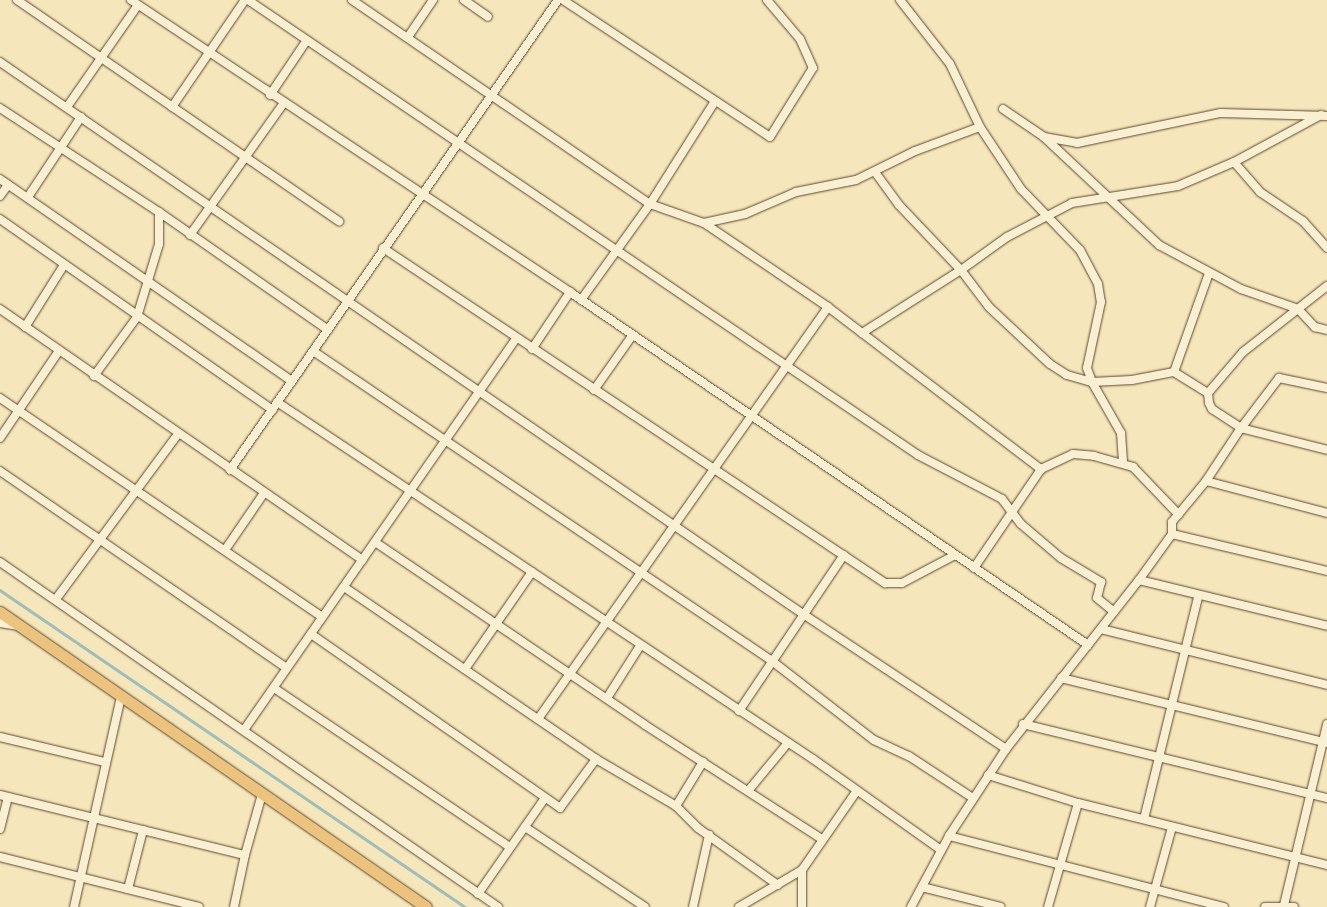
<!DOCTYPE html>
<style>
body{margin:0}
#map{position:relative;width:1327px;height:907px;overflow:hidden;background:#f6e6bb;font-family:"IM FELL DW Pica",serif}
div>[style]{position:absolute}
.stream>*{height:2.5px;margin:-1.25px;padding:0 1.25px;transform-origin:1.25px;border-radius:1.25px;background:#a0bdb9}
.roads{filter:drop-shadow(0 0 1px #5e472f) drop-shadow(0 0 1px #5e472f)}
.street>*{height:8px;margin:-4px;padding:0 4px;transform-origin:4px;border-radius:4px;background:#f9efd3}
.primary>*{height:11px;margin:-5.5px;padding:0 5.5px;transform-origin:5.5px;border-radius:5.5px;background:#ebc37e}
span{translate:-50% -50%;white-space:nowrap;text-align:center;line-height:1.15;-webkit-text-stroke:5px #f9efd3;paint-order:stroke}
</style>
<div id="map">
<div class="stream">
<i style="left:0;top:590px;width:563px;rotate:34.28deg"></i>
</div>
<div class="roads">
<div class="street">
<i style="left:17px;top:0;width:391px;rotate:34.5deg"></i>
<i style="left:131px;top:0;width:527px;rotate:33.63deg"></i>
<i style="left:570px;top:292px;width:627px;rotate:34.27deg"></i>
<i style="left:248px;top:0;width:810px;rotate:34.18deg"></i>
<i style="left:918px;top:455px;width:95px;rotate:27.6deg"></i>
<i style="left:1002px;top:499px;width:31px;rotate:53deg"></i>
<i style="left:1021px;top:524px;width:52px;rotate:40.4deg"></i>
<i style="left:1061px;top:558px;width:47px;rotate:31deg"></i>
<i style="left:1101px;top:582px;width:16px;rotate:104deg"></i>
<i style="left:1097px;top:598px;width:22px;rotate:39deg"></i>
<i style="left:352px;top:0;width:361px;rotate:34.4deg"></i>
<i style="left:650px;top:204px;width:57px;rotate:19.4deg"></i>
<i style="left:704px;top:223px;width:150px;rotate:34.1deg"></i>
<i style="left:828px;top:307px;width:268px;rotate:37.3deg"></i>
<i style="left:464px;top:0;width:29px;rotate:35deg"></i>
<i style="left:563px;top:0;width:248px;rotate:33.5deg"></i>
<i style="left:770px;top:137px;width:81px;rotate:-58.1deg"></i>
<i style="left:813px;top:68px;width:32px;rotate:-114deg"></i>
<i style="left:800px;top:39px;width:51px;rotate:-130.2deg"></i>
<i style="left:900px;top:0;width:81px;rotate:52deg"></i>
<i style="left:950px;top:64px;width:70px;rotate:64.5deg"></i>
<i style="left:980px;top:127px;width:74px;rotate:56.5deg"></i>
<i style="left:1021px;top:189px;width:85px;rotate:46deg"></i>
<i style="left:1080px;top:250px;width:38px;rotate:62deg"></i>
<i style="left:1098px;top:284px;width:18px;rotate:81deg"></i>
<i style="left:1101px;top:302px;width:67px;rotate:102deg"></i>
<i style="left:1087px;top:368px;width:15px;rotate:70deg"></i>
<i style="left:1092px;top:382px;width:59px;rotate:60.4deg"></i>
<i style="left:1121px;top:433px;width:30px;rotate:86deg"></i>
<i style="left:408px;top:37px;width:45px;rotate:-56deg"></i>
<i style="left:0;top:62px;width:974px;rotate:34.51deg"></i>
<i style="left:803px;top:614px;width:244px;rotate:33.6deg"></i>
<i style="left:270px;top:95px;width:66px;rotate:-56.1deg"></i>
<i style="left:67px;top:107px;width:124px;rotate:-55.2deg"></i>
<i style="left:172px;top:107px;width:130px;rotate:-55.7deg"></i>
<i style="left:0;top:108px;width:190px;rotate:33.2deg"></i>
<i style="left:159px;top:212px;width:206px;rotate:34.9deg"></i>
<i style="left:1003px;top:109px;width:50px;rotate:34.3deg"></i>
<i style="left:1044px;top:137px;width:34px;rotate:10deg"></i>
<i style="left:1077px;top:143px;width:147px;rotate:-11.8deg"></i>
<i style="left:1221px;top:113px;width:106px;rotate:1.6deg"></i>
<i style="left:1044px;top:137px;width:158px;rotate:43.2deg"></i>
<i style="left:1159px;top:245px;width:93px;rotate:28.2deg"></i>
<i style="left:1241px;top:289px;width:60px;rotate:19.3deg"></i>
<i style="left:1298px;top:309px;width:25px;rotate:47deg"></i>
<i style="left:1315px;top:327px;width:12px;rotate:14deg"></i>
<i style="left:1234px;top:162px;width:40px;rotate:49deg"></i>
<i style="left:1260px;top:192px;width:52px;rotate:34deg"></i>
<i style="left:1303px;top:221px;width:36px;rotate:48deg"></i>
<i style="left:875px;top:172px;width:41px;rotate:54deg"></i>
<i style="left:899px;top:205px;width:90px;rotate:46.4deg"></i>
<i style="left:961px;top:270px;width:46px;rotate:52.9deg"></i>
<i style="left:989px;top:307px;width:83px;rotate:43.1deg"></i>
<i style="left:1050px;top:364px;width:20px;rotate:33deg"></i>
<i style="left:1067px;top:375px;width:26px;rotate:16deg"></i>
<i style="left:1092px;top:382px;width:40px;rotate:-2.9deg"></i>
<i style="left:1132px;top:380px;width:43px;rotate:-10.8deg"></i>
<i style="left:1174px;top:372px;width:40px;rotate:32deg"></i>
<i style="left:0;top:179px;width:355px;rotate:34.7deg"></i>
<i style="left:0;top:196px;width:14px;rotate:-54deg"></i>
<i style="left:28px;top:197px;width:96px;rotate:-56.5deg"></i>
<i style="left:0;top:219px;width:333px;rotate:35deg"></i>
<i style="left:704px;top:223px;width:42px;rotate:-12.4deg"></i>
<i style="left:745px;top:214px;width:56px;rotate:-23.3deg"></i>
<i style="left:796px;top:192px;width:61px;rotate:-11.3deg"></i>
<i style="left:856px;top:180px;width:66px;rotate:-26.2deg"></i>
<i style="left:915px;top:151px;width:69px;rotate:-20.3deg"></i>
<i style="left:190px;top:235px;width:161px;rotate:-54.6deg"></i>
<i style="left:383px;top:248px;width:604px;rotate:33.72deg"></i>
<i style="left:885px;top:583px;width:17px"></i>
<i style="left:902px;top:583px;width:60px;rotate:-27.8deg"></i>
<i style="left:1327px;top:286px;width:107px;rotate:141.8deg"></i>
<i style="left:1243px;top:352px;width:54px;rotate:130.5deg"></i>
<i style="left:1208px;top:393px;width:10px;rotate:84deg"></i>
<i style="left:1209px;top:403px;width:7px;rotate:63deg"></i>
<i style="left:1212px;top:409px;width:35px;rotate:33deg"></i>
<i style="left:1241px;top:428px;width:63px;rotate:-52.8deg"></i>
<i style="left:1279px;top:378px;width:49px;rotate:11.8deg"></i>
<i style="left:581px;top:300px;width:118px;rotate:-54.3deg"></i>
<i style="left:650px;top:204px;width:122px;rotate:-57.7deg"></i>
<i style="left:0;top:309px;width:441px;rotate:34.7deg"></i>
<i style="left:25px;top:327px;width:73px;rotate:-57.8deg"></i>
<i style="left:862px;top:333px;width:117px;rotate:-32.5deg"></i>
<i style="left:961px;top:270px;width:57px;rotate:-35.7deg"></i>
<i style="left:1007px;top:237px;width:73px;rotate:-27.6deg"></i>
<i style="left:1072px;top:203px;width:107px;rotate:-9.1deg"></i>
<i style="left:1178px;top:186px;width:61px;rotate:-23.2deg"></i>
<i style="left:1234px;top:162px;width:99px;rotate:-28.4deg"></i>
<i style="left:532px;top:349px;width:69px;rotate:-56.3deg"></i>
<i style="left:313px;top:351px;width:554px;rotate:34.03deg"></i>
<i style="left:772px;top:661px;width:129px;rotate:37.8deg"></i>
<i style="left:874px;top:740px;width:38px;rotate:25deg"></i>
<i style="left:909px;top:756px;width:77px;rotate:33.3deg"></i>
<i style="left:1174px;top:372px;width:105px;rotate:-70.5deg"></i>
<i style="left:94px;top:376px;width:73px;rotate:-53.9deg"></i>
<i style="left:137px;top:317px;width:76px;rotate:-73.2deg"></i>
<i style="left:159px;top:244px;width:32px;rotate:-90deg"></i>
<i style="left:594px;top:390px;width:66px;rotate:-54.9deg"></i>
<i style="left:0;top:398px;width:389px;rotate:34.2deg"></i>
<i style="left:277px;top:402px;width:644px;rotate:33.67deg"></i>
<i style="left:813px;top:759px;width:157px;rotate:35.4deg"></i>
<i style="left:0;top:438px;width:105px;rotate:-55.9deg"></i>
<i style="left:230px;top:470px;width:573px;rotate:-55.09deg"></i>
<i style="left:0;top:471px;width:348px;rotate:34.5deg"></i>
<i style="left:1206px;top:481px;width:125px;rotate:14.8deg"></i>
<i style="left:1172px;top:534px;width:159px;rotate:13.4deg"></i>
<i style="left:375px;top:542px;width:326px;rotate:34.1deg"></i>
<i style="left:645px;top:725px;width:211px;rotate:32.8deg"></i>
<i style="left:225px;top:550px;width:69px;rotate:-55.6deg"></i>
<i style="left:0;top:562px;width:606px;rotate:34.71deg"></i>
<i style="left:974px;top:568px;width:120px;rotate:-55.9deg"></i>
<i style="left:1041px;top:469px;width:35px;rotate:-25deg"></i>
<i style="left:1073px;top:454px;width:21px;rotate:5deg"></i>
<i style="left:1094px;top:456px;width:41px;rotate:15.8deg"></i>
<i style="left:1133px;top:467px;width:66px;rotate:46.2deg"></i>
<i style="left:1139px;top:580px;width:194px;rotate:13.7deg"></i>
<i style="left:344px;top:587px;width:305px;rotate:34.3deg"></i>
<i style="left:596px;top:759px;width:93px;rotate:30.4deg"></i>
<i style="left:676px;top:806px;width:31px;rotate:45deg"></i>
<i style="left:698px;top:828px;width:98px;rotate:35.5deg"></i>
<i style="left:56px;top:599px;width:205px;rotate:-53.5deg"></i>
<i style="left:0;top:623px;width:18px;rotate:9deg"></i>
<i style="left:1101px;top:629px;width:233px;rotate:13.9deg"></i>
<i style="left:311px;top:634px;width:304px;rotate:34.9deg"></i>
<i style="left:560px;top:808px;width:61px;rotate:-53.7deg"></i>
<i style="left:465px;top:669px;width:118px;rotate:-55.4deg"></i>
<i style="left:1061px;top:678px;width:274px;rotate:13.7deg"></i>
<i style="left:274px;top:688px;width:285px;rotate:34deg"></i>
<i style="left:607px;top:698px;width:62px;rotate:-57.6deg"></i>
<i style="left:739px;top:711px;width:188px;rotate:-56.1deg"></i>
<i style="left:538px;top:719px;width:504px;rotate:-54.86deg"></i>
<i style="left:1023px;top:724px;width:313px;rotate:13.7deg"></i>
<i style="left:244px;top:730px;width:477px;rotate:-55.2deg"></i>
<i style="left:0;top:737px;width:107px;rotate:13.5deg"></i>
<i style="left:988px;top:775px;width:94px;rotate:17.3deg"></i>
<i style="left:1078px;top:803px;width:257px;rotate:14deg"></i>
<i style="left:748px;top:791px;width:61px;rotate:-50.3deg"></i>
<i style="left:0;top:795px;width:252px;rotate:13.8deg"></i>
<i style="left:245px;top:855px;width:63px;rotate:-74.4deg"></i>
<i style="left:676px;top:806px;width:52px;rotate:-58.5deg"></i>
<i style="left:1144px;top:819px;width:228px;rotate:-76.3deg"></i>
<i style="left:525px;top:827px;width:144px;rotate:33.7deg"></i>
<i style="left:0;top:829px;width:33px;rotate:-76deg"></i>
<i style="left:949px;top:836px;width:284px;rotate:14.5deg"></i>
<i style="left:0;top:857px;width:205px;rotate:14.1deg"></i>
<i style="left:922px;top:887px;width:81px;rotate:14.2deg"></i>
<i style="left:128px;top:889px;width:61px;rotate:-75.7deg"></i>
<i style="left:478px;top:894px;width:117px;rotate:-55.1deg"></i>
<i style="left:1284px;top:905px;width:186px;rotate:-76.6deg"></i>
<i style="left:74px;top:907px;width:216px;rotate:-77.4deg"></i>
<i style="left:234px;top:907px;width:53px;rotate:-78.1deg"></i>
<i style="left:693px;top:907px;width:74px;rotate:-77.5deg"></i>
<i style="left:739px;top:907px;width:73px;rotate:-30.4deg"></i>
<i style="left:802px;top:907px;width:37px;rotate:-90deg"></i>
<i style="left:802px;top:870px;width:95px;rotate:-55.3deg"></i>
<i style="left:911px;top:907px;width:81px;rotate:-61.8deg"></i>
<i style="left:949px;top:836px;width:104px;rotate:-56.8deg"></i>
<i style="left:1006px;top:749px;width:215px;rotate:-51.8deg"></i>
<i style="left:1139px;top:580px;width:57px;rotate:-54.3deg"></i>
<i style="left:1172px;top:534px;width:12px;rotate:-90deg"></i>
<i style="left:1172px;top:522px;width:53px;rotate:-50.3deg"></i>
<i style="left:1206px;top:481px;width:64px;rotate:-56.6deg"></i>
<i style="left:1241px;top:428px;width:89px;rotate:14.3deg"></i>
<i style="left:1048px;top:907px;width:108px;rotate:-73.9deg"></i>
<i style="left:1150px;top:907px;width:83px;rotate:-74.6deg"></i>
<i style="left:1265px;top:907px;width:29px"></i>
</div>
<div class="primary">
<i style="left:0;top:612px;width:518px;rotate:34.7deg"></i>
</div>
</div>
</div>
